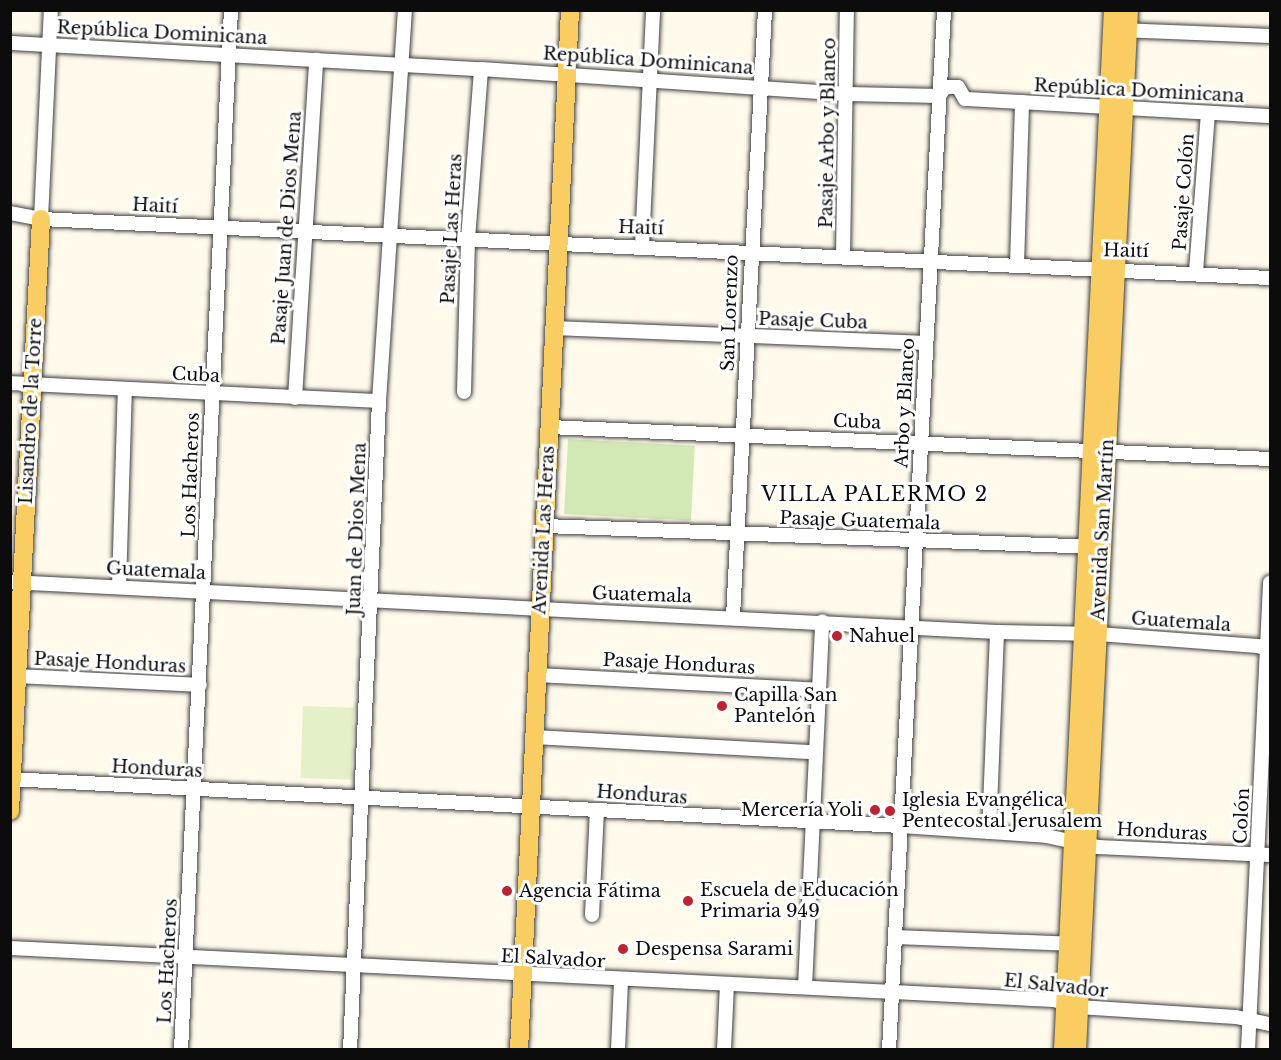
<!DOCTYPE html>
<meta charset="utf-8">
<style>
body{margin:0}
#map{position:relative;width:1281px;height:1060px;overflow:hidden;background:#fffaeb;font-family:"Libre Baskerville",serif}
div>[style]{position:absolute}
.green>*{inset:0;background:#d2e9b5;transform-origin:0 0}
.pitch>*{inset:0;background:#e4f0c7;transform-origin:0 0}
.roads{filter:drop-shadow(0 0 2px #3f3f3f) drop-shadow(0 0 2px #3f3f3f)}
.minor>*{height:14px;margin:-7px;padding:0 7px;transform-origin:7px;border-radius:7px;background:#fff}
.major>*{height:18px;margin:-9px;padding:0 9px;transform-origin:9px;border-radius:9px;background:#f9cd61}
.dots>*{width:16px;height:16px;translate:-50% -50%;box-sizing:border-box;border:3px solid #fff;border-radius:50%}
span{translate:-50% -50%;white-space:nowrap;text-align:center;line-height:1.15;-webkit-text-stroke:6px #fff;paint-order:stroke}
.street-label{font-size:18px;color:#0c0c0c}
.poi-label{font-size:18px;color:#0c0c0c}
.left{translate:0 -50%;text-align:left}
.right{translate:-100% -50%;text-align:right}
.neighbourhood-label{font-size:20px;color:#0c0c0c;letter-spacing:1.5px}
.frame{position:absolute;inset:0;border:12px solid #0c0c0c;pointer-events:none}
</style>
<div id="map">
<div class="green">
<i style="left:568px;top:439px;width:127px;height:75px;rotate:3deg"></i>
</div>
<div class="pitch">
<i style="left:303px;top:706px;width:51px;height:72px;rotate:2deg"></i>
</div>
<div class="roads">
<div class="minor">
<i style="left:1120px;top:30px;width:150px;rotate:2.3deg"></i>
<i style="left:10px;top:43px;width:472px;rotate:3.2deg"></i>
<i style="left:481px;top:69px;width:368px;rotate:3.9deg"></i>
<i style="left:848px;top:94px;width:91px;rotate:1.3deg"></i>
<i style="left:939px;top:96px;width:11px;rotate:-56deg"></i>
<i style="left:945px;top:87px;width:13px"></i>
<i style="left:958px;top:87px;width:14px;rotate:60deg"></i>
<i style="left:965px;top:99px;width:305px;rotate:3.2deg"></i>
<i style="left:10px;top:213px;width:32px;rotate:11deg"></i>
<i style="left:41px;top:219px;width:1230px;rotate:2.75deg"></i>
<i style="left:41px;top:219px;width:209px;rotate:-87.3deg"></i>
<i style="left:642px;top:246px;width:236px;rotate:-87.3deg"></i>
<i style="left:843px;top:256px;width:246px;rotate:-89.1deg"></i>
<i style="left:1017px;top:264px;width:162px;rotate:-88.2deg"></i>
<i style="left:1196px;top:272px;width:158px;rotate:-85.7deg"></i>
<i style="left:554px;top:328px;width:372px;rotate:2.3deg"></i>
<i style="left:10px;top:383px;width:369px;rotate:2.8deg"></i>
<i style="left:464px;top:392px;width:153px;rotate:-88.5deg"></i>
<i style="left:468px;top:239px;width:170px;rotate:-85.6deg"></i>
<i style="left:295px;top:398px;width:339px;rotate:-86.4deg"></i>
<i style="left:549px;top:427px;width:722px;rotate:2.54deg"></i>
<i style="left:545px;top:526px;width:552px;rotate:2.18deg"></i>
<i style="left:10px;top:582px;width:988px;rotate:2.9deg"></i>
<i style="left:997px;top:632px;width:101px;rotate:1.1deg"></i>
<i style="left:1098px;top:634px;width:160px;rotate:4.3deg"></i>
<i style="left:1258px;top:646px;width:13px;rotate:18deg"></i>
<i style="left:119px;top:587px;width:197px;rotate:-88.3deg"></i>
<i style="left:733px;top:617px;width:608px;rotate:-86.98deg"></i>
<i style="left:537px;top:675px;width:282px;rotate:3deg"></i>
<i style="left:18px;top:676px;width:182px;rotate:2.8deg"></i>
<i style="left:534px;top:737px;width:280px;rotate:3.1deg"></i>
<i style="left:10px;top:779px;width:892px;rotate:3.02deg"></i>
<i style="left:901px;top:826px;width:145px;rotate:3.9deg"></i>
<i style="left:1046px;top:836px;width:53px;rotate:11.9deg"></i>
<i style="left:1098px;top:847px;width:172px;rotate:2.7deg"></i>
<i style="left:989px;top:832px;width:200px;rotate:-87.7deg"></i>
<i style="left:592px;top:915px;width:105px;rotate:-87.3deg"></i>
<i style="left:895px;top:937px;width:182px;rotate:2.2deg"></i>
<i style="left:10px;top:948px;width:1045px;rotate:2.85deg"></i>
<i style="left:1054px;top:1000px;width:25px;rotate:16deg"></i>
<i style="left:1078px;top:1007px;width:158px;rotate:3.6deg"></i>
<i style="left:1236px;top:1017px;width:35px;rotate:12deg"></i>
<i style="left:805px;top:987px;width:366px;rotate:-87.3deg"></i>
<i style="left:181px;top:1050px;width:1041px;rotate:-87.25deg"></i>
<i style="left:350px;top:1050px;width:650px;rotate:-87.44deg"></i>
<i style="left:379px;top:401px;width:392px;rotate:-86.2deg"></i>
<i style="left:618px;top:1050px;width:70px;rotate:-87.5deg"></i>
<i style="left:724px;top:1050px;width:65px;rotate:-87.4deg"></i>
<i style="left:889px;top:1050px;width:1041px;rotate:-86.97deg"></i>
<i style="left:1248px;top:1050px;width:468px;rotate:-87.3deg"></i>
</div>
<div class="major">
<i style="left:10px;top:811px;width:593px;rotate:-87deg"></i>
<i style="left:519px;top:1050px;width:1041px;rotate:-87.19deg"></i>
<i style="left:1063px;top:1050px;width:1041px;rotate:-87.25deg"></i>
<i style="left:1077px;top:1050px;width:1041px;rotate:-87.14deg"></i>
</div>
</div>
<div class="dots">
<i style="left:837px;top:636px;background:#bc2432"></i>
<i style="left:722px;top:706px;background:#bc2432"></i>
<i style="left:875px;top:810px;background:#bc2432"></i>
<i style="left:890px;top:811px;background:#bc2432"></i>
<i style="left:507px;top:891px;background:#bc2432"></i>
<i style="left:688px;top:901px;background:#bc2432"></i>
<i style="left:623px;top:949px;background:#bc2432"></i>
</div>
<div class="street-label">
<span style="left:162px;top:33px;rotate:3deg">República Dominicana</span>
<span style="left:648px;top:61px;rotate:4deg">República Dominicana</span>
<span style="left:1139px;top:91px;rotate:3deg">República Dominicana</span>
<span style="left:828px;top:133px;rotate:-89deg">Pasaje Arbo y Blanco</span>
<span style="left:1184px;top:192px;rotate:-86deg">Pasaje Colón</span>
<span style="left:155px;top:206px;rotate:3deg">Haití</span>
<span style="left:287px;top:228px;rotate:-86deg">Pasaje Juan de Dios Mena</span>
<span style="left:641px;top:228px;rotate:2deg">Haití</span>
<span style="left:452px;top:229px;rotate:-87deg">Pasaje Las Heras</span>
<span style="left:1126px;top:251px;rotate:1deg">Haití</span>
<span style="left:730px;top:313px;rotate:-88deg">San Lorenzo</span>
<span style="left:813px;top:321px;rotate:2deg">Pasaje Cuba</span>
<span style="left:196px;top:375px;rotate:3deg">Cuba</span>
<span style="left:905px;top:403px;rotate:-87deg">Arbo y Blanco</span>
<span style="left:31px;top:411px;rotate:-87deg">Lisandro de la Torre</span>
<span style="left:857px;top:422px;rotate:2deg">Cuba</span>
<span style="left:191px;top:475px;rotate:-88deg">Los Hacheros</span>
<span style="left:860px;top:521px;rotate:2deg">Pasaje Guatemala</span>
<span style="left:357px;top:529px;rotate:-88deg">Juan de Dios Mena</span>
<span style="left:544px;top:530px;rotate:-87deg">Avenida Las Heras</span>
<span style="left:1103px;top:530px;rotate:-87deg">Avenida San Martín</span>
<span style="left:156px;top:571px;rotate:3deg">Guatemala</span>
<span style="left:642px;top:595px;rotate:2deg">Guatemala</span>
<span style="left:1181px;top:622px;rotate:4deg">Guatemala</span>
<span style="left:110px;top:663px;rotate:3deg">Pasaje Honduras</span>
<span style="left:679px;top:664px;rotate:3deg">Pasaje Honduras</span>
<span style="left:157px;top:769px;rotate:3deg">Honduras</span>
<span style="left:642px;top:795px;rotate:4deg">Honduras</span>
<span style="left:1242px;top:816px;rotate:-87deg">Colón</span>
<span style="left:1162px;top:832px;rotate:3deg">Honduras</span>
<span style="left:553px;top:959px;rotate:3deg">El Salvador</span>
<span style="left:168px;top:961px;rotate:-87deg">Los Hacheros</span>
<span style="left:1056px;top:986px;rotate:6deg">El Salvador</span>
</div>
<div class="poi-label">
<span class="left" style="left:849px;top:636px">Nahuel</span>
<span class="left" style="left:734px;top:706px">Capilla San<br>Pantelón</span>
<span class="left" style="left:902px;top:811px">Iglesia Evangélica<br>Pentecostal Jerusalem</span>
<span class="right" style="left:863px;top:810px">Mercería Yoli</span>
<span class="left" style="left:519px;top:891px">Agencia Fátima</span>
<span class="left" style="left:700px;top:901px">Escuela de Educación<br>Primaria 949</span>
<span class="left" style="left:635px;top:949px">Despensa Sarami</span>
</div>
<div class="neighbourhood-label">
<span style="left:875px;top:494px">VILLA PALERMO 2</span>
</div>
<div class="frame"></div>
</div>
